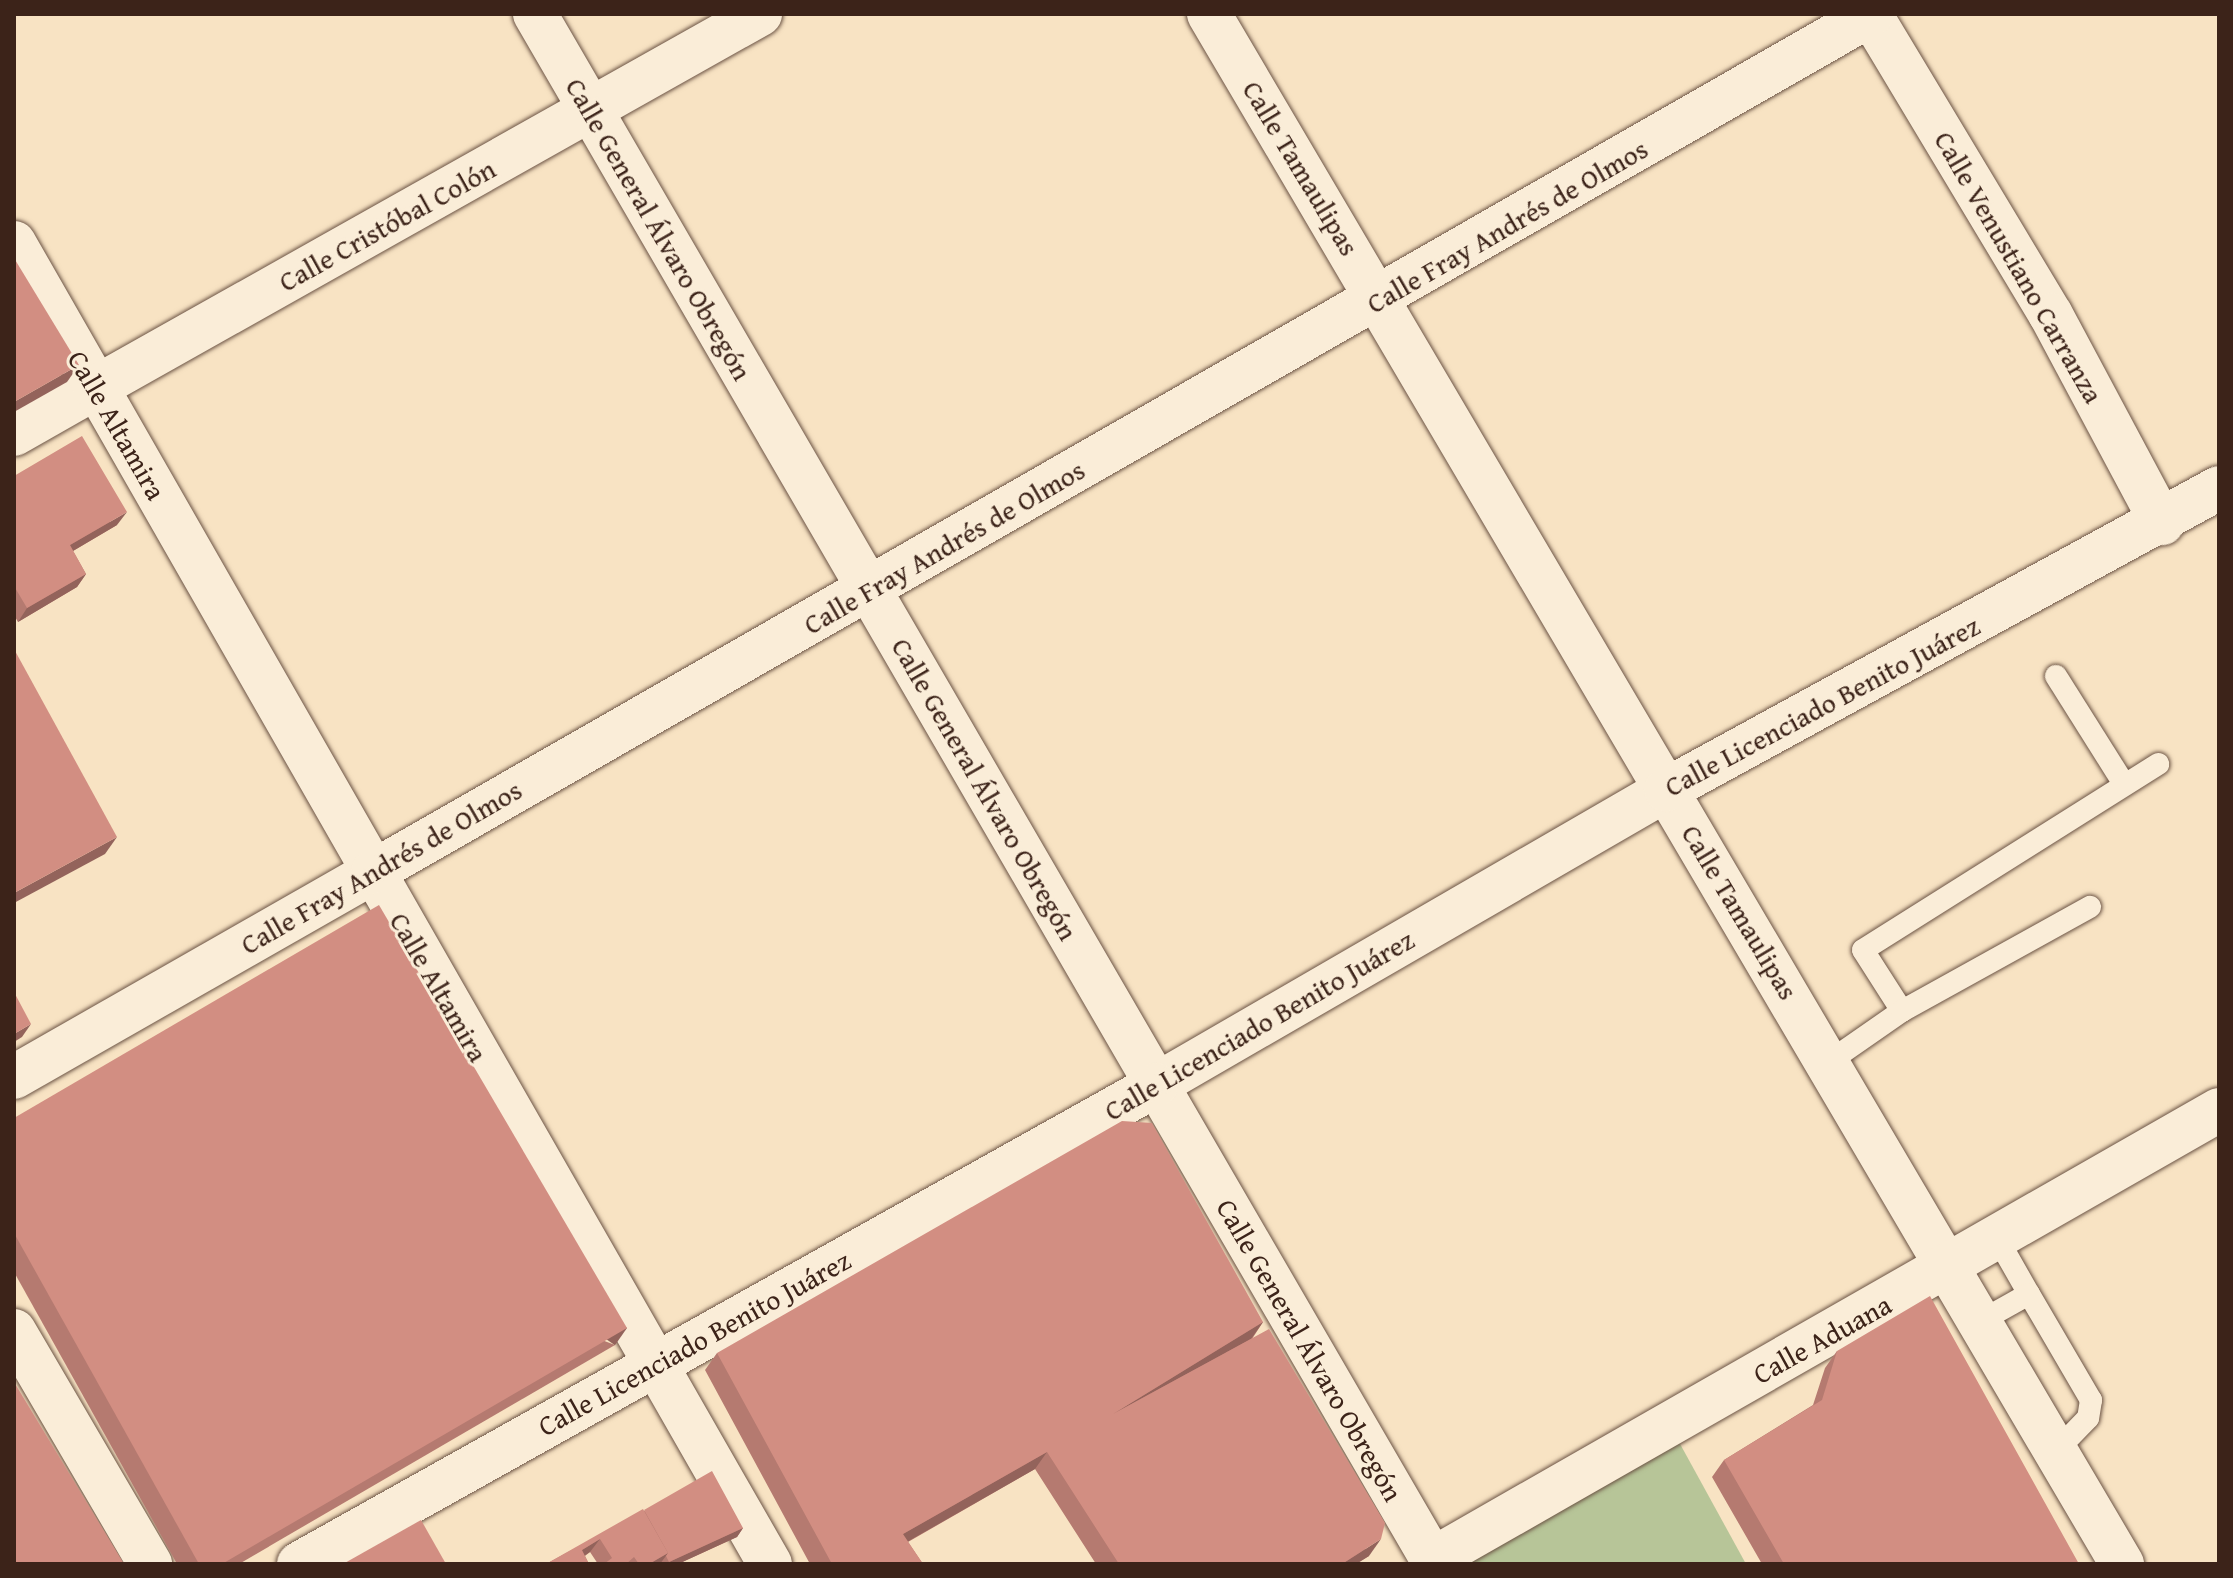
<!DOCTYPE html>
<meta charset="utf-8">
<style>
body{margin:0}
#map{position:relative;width:2233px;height:1578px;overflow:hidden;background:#f8e3c3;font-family:"Gentium Book Plus",serif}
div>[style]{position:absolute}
.green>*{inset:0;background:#b7c598}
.roads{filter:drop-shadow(0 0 2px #6b5344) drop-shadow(0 0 2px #6b5344)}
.lane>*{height:22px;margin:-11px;padding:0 11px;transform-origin:11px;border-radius:11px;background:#faedd8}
.street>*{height:44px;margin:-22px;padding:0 22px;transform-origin:22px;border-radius:22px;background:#faedd8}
.secondary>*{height:44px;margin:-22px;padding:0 22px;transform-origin:22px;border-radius:22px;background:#faedd8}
.wall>*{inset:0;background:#b57a70}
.shaded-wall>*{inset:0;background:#93635b;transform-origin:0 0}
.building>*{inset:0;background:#d28e82}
span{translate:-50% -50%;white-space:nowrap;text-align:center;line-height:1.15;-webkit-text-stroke:6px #faedd8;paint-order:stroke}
.street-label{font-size:28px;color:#3c2319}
.frame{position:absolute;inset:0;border:16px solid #3c2319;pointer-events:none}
</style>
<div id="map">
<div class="green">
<i style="clip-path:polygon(1679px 1442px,1746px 1564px,1463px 1564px)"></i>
</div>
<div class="roads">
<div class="lane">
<i style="left:2056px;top:676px;width:128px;rotate:57.8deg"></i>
<i style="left:1902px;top:1011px;width:72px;rotate:-122.6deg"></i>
<i style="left:1863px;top:950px;width:349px;rotate:-32.2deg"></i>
<i style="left:1830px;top:1061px;width:88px;rotate:-34.8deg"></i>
<i style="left:1902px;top:1011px;width:215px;rotate:-29deg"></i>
<i style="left:1997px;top:1238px;width:64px;rotate:60.3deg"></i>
<i style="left:1979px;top:1322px;width:57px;rotate:-29.2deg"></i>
<i style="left:2029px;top:1294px;width:123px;rotate:59.7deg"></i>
<i style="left:2091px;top:1400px;width:18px;rotate:99deg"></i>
<i style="left:2088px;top:1418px;width:43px;rotate:134.1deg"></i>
</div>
<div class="street">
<i style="left:1209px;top:14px;width:1799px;rotate:59.5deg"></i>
<i style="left:1870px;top:14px;width:351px;rotate:59deg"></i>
<i style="left:2051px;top:315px;width:236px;rotate:61.9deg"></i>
<i style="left:14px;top:434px;width:93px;rotate:-29.6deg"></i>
<i style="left:14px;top:1077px;width:413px;rotate:-29.7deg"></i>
<i style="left:1156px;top:1085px;width:589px;rotate:-30.05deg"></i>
<i style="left:1666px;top:790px;width:630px;rotate:-28.64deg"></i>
<i style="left:14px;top:1331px;width:270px;rotate:59.7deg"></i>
<i style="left:1433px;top:1559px;width:905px;rotate:-29.74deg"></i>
</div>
<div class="secondary">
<i style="left:535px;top:14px;width:1792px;rotate:59.86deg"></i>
<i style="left:14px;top:243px;width:1522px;rotate:60.22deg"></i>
<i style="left:95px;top:388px;width:763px;rotate:-29.35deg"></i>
<i style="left:373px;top:872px;width:1727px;rotate:-29.79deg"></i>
<i style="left:299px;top:1564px;width:982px;rotate:-29.2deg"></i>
</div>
</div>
<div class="wall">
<i style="clip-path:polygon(14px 476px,117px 525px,73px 551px,86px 574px,77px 587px,18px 622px,14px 615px)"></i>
<i style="clip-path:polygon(14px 1118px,615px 1345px,239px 1564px,177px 1564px,14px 1272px)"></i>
<i style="clip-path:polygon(1263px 1322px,1252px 1339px,1369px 1556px,1356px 1564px,1096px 1564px,1035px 1469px,908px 1542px,923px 1564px,810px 1564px,705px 1370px,717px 1353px)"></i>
<i style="clip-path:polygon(1837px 1351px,2079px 1564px,1762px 1564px,1712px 1477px,1724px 1460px,1813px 1405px,1825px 1368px)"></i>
<i style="clip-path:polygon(644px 1511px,743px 1528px,737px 1537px,678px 1564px,598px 1564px,590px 1552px,585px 1556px,588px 1562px,586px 1564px,546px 1564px)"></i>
</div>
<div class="shaded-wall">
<i style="clip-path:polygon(79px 365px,67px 382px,14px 412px,14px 402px)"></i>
<i style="clip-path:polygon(127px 512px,117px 525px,61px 558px,70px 545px)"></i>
<i style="clip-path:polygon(86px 574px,77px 587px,18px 622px,27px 608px)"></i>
<i style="clip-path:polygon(117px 837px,105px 854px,14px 903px,14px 893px)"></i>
<i style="clip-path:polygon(31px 1024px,22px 1037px,14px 1042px,14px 1034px)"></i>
<i style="clip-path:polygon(1263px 1322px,1251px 1339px,1113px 1414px)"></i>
<i style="left:627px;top:1328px;width:21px;height:469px;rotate:125deg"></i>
<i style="clip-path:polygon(1047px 1452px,1035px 1469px,891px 1551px,903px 1534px)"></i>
<i style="clip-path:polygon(743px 1528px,737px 1537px,678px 1564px,668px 1564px,669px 1562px)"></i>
<i style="clip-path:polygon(600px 1539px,590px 1552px,573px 1563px,582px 1550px)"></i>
<i style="clip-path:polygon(1381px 1539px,1369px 1556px,1356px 1564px,1342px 1564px)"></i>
<i style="clip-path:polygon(668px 1553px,660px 1564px,649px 1564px)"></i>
</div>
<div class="building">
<i style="clip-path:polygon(14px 258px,79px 365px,14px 402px)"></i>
<i style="clip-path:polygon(82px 436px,127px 512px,70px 545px,86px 574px,27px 608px,14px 586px,14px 476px)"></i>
<i style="clip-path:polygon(14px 649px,117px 837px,14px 893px)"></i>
<i style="clip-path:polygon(379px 905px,627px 1328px,222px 1564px,199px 1564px,14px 1233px,14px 1118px)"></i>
<i style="clip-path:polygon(14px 992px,31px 1024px,14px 1034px)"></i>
<i style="clip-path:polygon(1122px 1121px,1152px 1123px,1263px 1322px,1113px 1414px,1269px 1329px,1385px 1523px,1381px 1539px,1342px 1564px,1119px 1564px,1047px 1452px,903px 1534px,923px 1564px,854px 1564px,857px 1562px,854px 1564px,832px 1564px,717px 1353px)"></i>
<i style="clip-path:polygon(1930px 1296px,2079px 1564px,1784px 1564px,1724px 1460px,1822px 1400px,1837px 1351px)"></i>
<i style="clip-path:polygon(14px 1382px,124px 1564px,14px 1564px)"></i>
<i style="clip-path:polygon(712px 1471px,743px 1528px,669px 1562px,666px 1556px,668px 1553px,644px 1510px)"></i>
<i style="clip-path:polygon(643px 1509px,668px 1553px,649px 1564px,639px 1564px,634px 1557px,626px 1564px,604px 1564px,612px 1558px,600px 1539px,582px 1550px,588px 1562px,585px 1564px,546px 1564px)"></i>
<i style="clip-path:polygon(421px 1520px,446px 1564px,343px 1564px)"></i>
</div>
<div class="street-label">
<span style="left:1301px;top:168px;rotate:59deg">Calle Tamaulipas</span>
<span style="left:387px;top:225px;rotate:-29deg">Calle Cristóbal Colón</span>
<span style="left:1507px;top:226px;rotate:-30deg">Calle Fray Andrés de Olmos</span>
<span style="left:659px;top:229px;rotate:60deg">Calle General Álvaro Obregón</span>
<span style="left:2019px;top:267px;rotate:60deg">Calle Venustiano Carranza</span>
<span style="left:117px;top:425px;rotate:60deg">Calle Altamira</span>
<span style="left:944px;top:547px;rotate:-30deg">Calle Fray Andrés de Olmos</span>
<span style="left:1822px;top:706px;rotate:-28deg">Calle Licenciado Benito Juárez</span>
<span style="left:985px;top:789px;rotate:60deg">Calle General Álvaro Obregón</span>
<span style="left:381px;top:867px;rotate:-30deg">Calle Fray Andrés de Olmos</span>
<span style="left:1740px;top:912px;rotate:59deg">Calle Tamaulipas</span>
<span style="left:439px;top:987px;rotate:60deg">Calle Altamira</span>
<span style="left:1259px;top:1025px;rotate:-30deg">Calle Licenciado Benito Juárez</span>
<span style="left:1822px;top:1339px;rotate:-29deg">Calle Aduana</span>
<span style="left:694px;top:1343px;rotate:-29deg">Calle Licenciado Benito Juárez</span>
<span style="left:1310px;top:1350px;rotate:60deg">Calle General Álvaro Obregón</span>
</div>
<div class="frame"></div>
</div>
